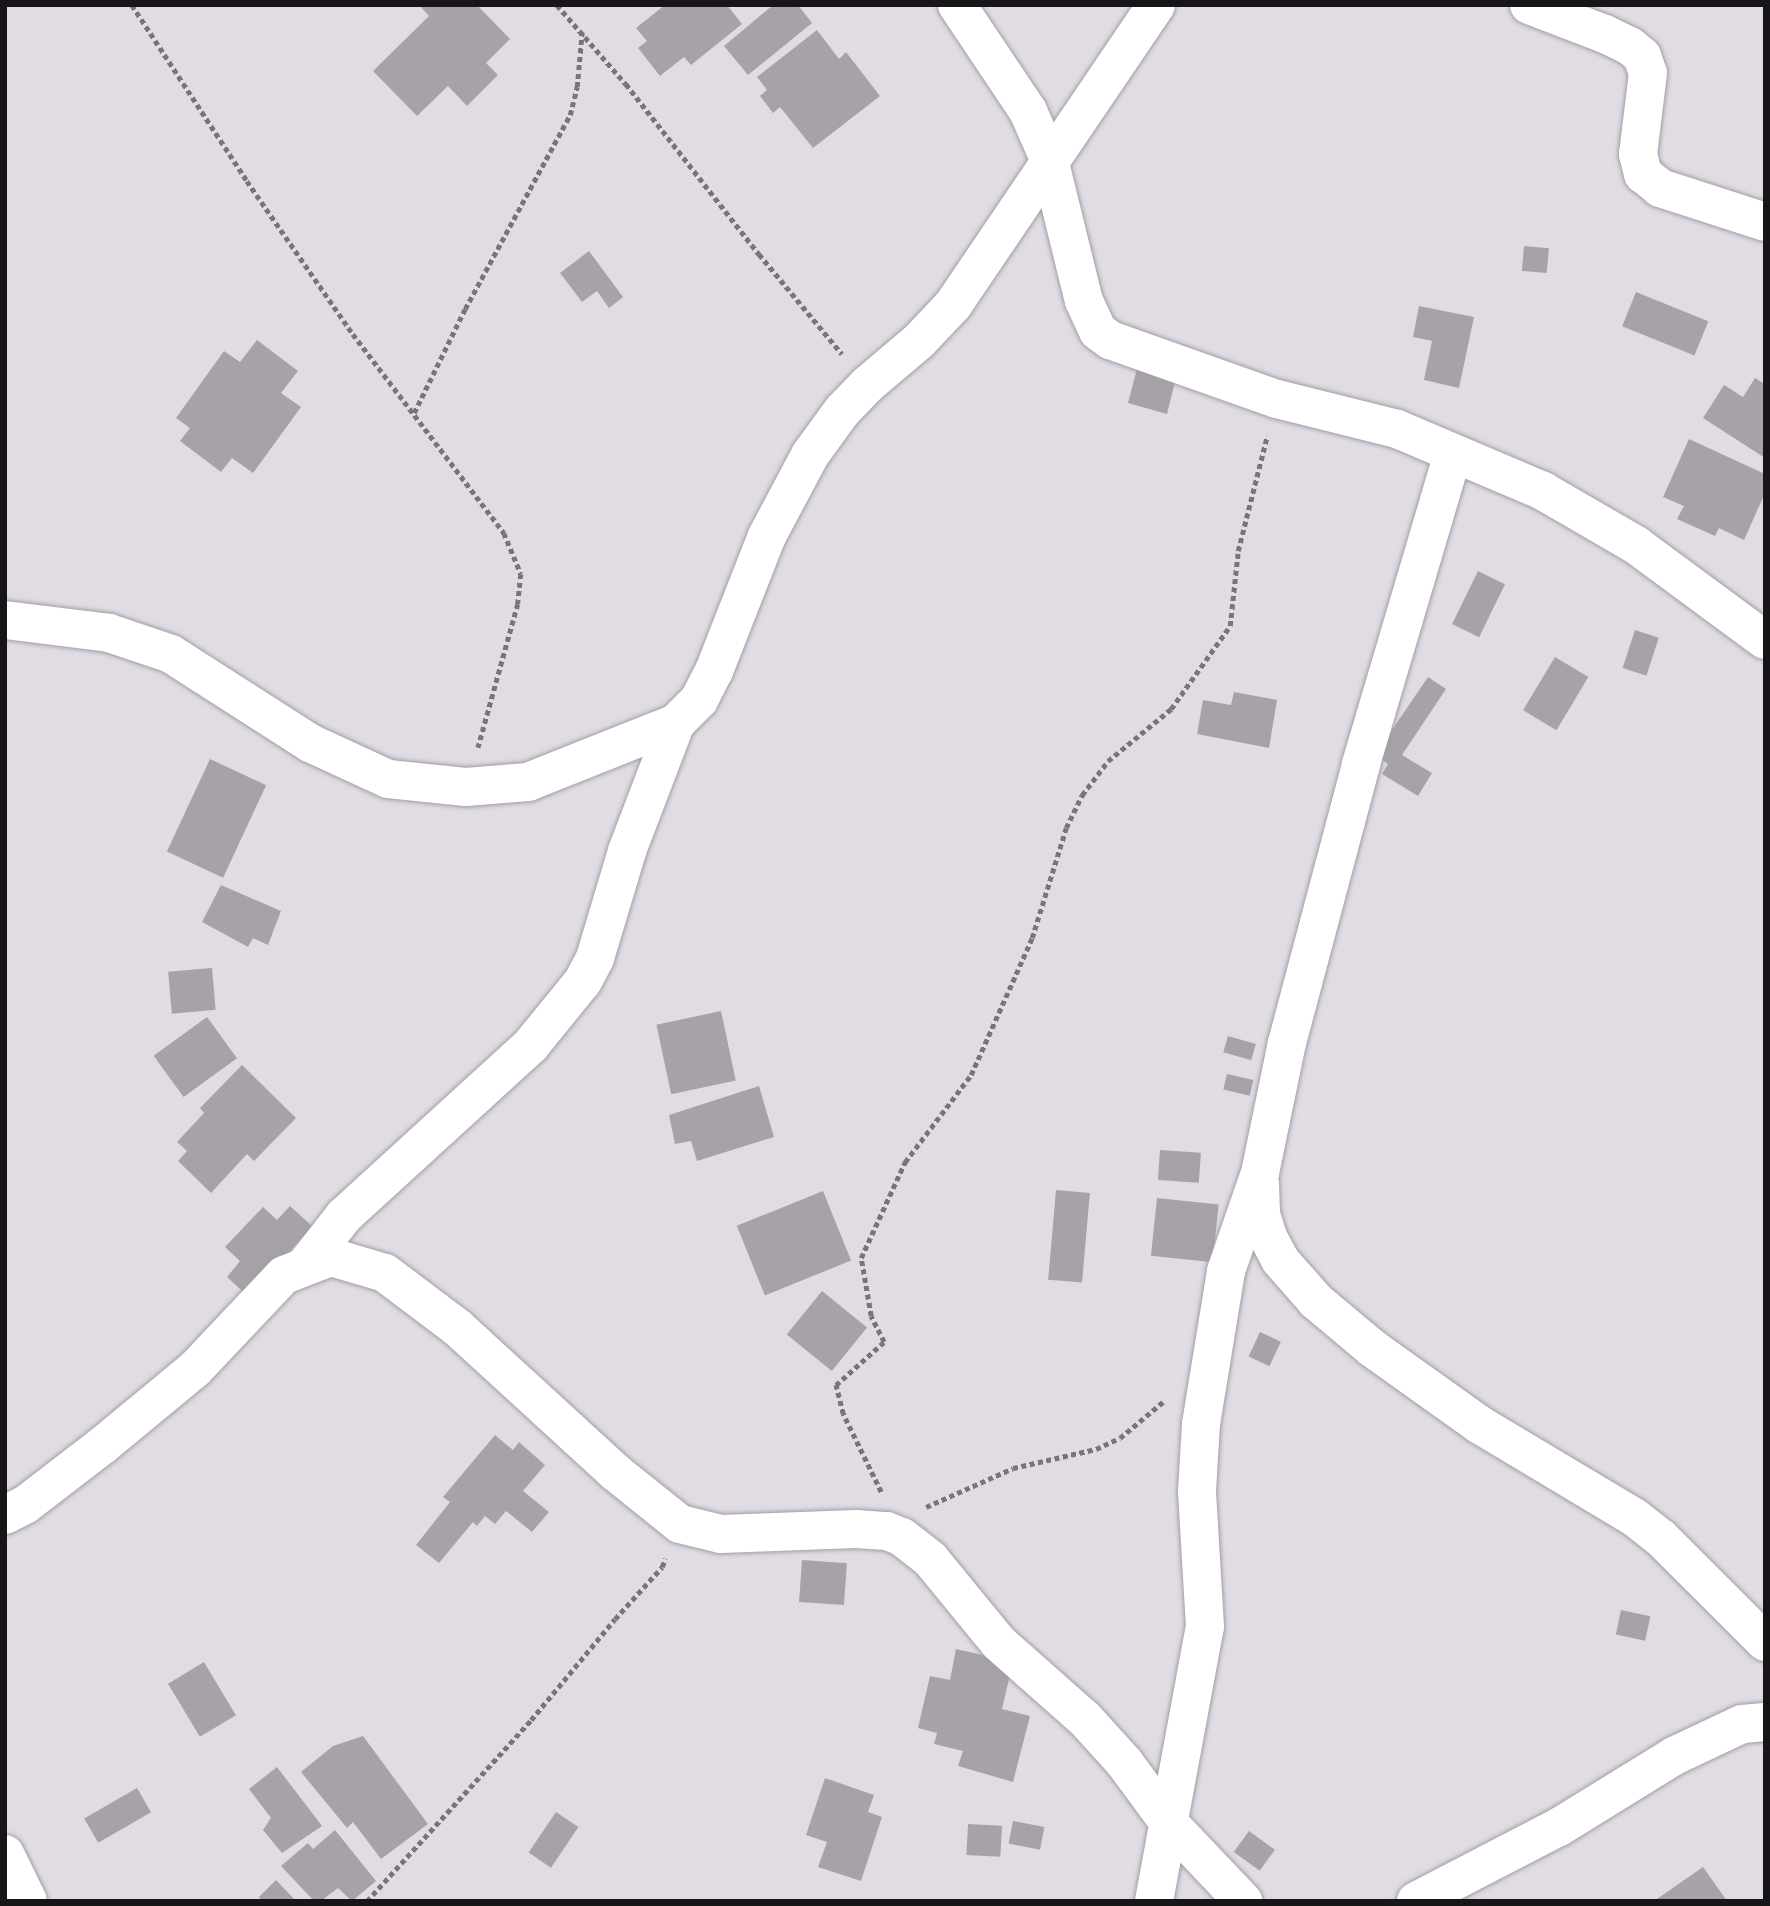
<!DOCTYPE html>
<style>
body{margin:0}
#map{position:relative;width:1770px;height:1906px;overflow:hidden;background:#e1dce4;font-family:Karla,sans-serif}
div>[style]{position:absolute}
.building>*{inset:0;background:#a7a2a9;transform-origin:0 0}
.path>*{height:4.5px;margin-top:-2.25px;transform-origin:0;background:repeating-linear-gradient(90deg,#78757a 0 5px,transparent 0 8.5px)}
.roads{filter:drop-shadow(0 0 2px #a29ea5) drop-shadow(0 0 2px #a29ea5)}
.minor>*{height:38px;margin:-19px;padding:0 19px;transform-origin:19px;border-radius:19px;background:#fff}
span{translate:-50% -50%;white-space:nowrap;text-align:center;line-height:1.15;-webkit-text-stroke:7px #e1dce4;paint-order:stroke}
.frame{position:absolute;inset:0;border:7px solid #171518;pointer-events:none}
</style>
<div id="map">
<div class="building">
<i style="clip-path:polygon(419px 5px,477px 5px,510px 39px,486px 63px,498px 75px,467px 106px,448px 86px,417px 116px,373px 71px,429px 16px)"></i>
<i style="clip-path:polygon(665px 5px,727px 5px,742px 24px,691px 65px,684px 57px,660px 76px,638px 48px,647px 41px,636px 28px)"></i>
<i style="clip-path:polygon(773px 5px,798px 5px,812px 23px,748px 75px,724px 46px)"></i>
<i style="clip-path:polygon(817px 30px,839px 59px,846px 52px,880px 96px,813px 148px,780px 107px,773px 113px,760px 96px,767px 90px,757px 77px)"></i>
<i style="left:1524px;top:246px;width:25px;height:25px;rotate:5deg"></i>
<i style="clip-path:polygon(589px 251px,623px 297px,609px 308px,597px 291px,582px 302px,560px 273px)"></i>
<i style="left:1636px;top:292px;width:78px;height:37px;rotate:22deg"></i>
<i style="clip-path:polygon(1419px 306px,1474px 317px,1459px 388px,1424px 380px,1432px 341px,1413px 337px)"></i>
<i style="clip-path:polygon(257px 340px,298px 371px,281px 393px,301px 407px,253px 473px,232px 458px,221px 472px,180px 441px,190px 428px,176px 418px,224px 351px,240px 362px)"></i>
<i style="clip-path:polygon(1139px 361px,1175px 382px,1167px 414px,1128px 403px)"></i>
<i style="clip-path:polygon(1755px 378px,1765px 384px,1765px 458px,1703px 418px,1724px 385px,1743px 397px)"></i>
<i style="clip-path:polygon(1689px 439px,1765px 474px,1765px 493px,1744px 540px,1719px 528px,1715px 536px,1677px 519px,1684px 506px,1663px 497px)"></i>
<i style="left:1478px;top:571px;width:30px;height:59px;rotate:26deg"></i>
<i style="left:1635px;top:630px;width:25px;height:40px;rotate:18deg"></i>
<i style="left:1555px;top:657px;width:39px;height:62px;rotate:31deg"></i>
<i style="clip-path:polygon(1428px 677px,1446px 689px,1402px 755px,1432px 773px,1418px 796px,1382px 774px,1388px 764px,1375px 755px)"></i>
<i style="clip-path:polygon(1234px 692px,1277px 700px,1269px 748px,1197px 734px,1203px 700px,1231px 705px)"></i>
<i style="left:210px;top:759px;width:62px;height:102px;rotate:25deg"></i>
<i style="clip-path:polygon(221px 885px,281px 911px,268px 945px,253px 938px,248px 947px,202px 922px)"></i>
<i style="left:212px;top:968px;width:42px;height:44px;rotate:85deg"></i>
<i style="left:721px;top:1011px;width:71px;height:66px;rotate:78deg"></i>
<i style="left:207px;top:1017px;width:51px;height:66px;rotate:54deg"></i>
<i style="left:1228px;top:1036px;width:29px;height:17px;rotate:16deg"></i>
<i style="clip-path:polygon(242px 1065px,296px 1118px,254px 1161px,247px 1154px,211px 1193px,178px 1161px,187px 1151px,177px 1142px,204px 1113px,200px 1108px)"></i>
<i style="left:1227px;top:1074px;width:27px;height:16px;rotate:13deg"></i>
<i style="clip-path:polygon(759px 1086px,774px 1137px,697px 1161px,691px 1141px,675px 1144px,669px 1115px)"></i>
<i style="left:1160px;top:1150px;width:41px;height:30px;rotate:4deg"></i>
<i style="left:1056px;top:1190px;width:34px;height:90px;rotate:5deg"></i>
<i style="left:823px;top:1191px;width:75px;height:93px;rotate:68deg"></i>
<i style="left:1157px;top:1198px;width:62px;height:58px;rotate:6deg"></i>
<i style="clip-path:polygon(290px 1206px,312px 1226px,249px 1297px,227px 1277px,240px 1261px,225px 1247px,263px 1207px,277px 1220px)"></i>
<i style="left:822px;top:1291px;width:58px;height:56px;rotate:39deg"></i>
<i style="left:1260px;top:1332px;width:23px;height:27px;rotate:25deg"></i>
<i style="clip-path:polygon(495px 1435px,513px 1450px,519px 1442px,545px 1465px,523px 1491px,549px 1512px,532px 1532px,506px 1511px,495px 1524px,485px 1516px,477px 1526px,473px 1522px,439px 1563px,416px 1545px,450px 1502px,443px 1497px)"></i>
<i style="left:802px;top:1560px;width:45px;height:42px;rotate:4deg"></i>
<i style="left:1621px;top:1610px;width:30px;height:25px;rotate:12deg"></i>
<i style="clip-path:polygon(956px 1649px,1013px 1662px,1002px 1709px,1030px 1716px,1013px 1782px,958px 1766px,963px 1751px,934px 1744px,937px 1733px,918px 1728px,930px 1676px,950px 1680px)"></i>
<i style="left:204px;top:1662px;width:62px;height:42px;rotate:59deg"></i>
<i style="clip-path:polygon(363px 1736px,428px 1824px,381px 1859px,353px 1822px,347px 1828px,301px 1772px,333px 1746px)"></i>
<i style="clip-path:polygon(277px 1767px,322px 1826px,282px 1853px,263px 1830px,271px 1818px,249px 1789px)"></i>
<i style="clip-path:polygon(825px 1778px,874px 1795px,868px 1812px,882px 1817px,861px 1881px,818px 1867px,827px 1842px,806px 1835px)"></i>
<i style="left:137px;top:1788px;width:28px;height:61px;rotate:60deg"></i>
<i style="left:556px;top:1812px;width:27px;height:49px;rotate:34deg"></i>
<i style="left:1013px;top:1821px;width:32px;height:23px;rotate:11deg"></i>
<i style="left:968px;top:1824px;width:34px;height:31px;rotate:3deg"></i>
<i style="clip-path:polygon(335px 1830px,376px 1881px,352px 1901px,338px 1888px,321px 1901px,314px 1901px,281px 1866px,308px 1843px,313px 1849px)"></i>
<i style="left:1249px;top:1831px;width:32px;height:26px;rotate:36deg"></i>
<i style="clip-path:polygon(1703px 1867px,1727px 1901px,1654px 1901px)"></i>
<i style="clip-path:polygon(276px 1880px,296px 1901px,262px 1901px,259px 1897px)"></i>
</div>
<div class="path">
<i style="left:132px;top:5px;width:210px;rotate:56.8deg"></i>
<i style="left:247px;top:181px;width:186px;rotate:55.3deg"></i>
<i style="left:353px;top:334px;width:250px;rotate:52.8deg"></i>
<i style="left:504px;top:533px;width:44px;rotate:67.5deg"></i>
<i style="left:521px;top:574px;width:30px;rotate:96deg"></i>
<i style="left:518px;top:604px;width:149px;rotate:105.5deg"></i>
<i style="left:557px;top:5px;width:105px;rotate:48.9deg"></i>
<i style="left:626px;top:84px;width:216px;rotate:52deg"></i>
<i style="left:759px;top:254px;width:130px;rotate:50.3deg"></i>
<i style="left:414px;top:413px;width:116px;rotate:-63.9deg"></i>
<i style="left:465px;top:309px;width:221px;rotate:-61.6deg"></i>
<i style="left:570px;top:115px;width:29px;rotate:-76deg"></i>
<i style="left:577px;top:87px;width:55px;rotate:-84.8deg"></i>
<i style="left:881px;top:1492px;width:87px;rotate:-116deg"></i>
<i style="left:843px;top:1414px;width:30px;rotate:-104deg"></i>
<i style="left:836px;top:1385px;width:64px;rotate:-41.9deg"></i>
<i style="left:884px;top:1342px;width:29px;rotate:-117deg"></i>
<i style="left:871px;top:1316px;width:59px;rotate:-99.8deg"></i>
<i style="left:861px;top:1258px;width:106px;rotate:-65.4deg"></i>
<i style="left:905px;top:1162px;width:109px;rotate:-52.8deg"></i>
<i style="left:971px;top:1075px;width:150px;rotate:-66deg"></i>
<i style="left:1032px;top:938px;width:115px;rotate:-72.8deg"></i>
<i style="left:1066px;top:828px;width:37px;rotate:-64deg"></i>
<i style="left:1082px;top:795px;width:43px;rotate:-52.6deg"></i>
<i style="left:1108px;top:761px;width:82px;rotate:-39.5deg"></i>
<i style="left:1171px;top:709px;width:102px;rotate:-54.6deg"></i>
<i style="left:1230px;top:626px;width:75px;rotate:-83.9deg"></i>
<i style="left:1238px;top:551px;width:119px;rotate:-75.8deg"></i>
<i style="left:926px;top:1507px;width:95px;rotate:-24.1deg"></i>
<i style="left:1013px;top:1468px;width:85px;rotate:-12.9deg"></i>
<i style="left:1096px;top:1449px;width:26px;rotate:-25deg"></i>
<i style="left:1120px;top:1438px;width:57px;rotate:-40.1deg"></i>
<i style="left:367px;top:1901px;width:244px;rotate:-47.8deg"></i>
<i style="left:531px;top:1720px;width:131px;rotate:-50.3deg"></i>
<i style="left:615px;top:1619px;width:70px;rotate:-47.9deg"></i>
<i style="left:662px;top:1567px;width:9px;rotate:-69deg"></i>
</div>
<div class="roads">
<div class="minor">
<i style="left:957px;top:5px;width:128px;rotate:56.2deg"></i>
<i style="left:1028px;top:111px;width:52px;rotate:66.4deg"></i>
<i style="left:1049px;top:159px;width:146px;rotate:76.2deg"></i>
<i style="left:1084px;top:301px;width:33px;rotate:65deg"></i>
<i style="left:1098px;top:331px;width:15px;rotate:37deg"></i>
<i style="left:1110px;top:340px;width:177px;rotate:19.5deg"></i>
<i style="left:1277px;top:399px;width:124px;rotate:14deg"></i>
<i style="left:1397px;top:429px;width:159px;rotate:23deg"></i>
<i style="left:1543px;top:491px;width:108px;rotate:30.1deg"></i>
<i style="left:1636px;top:545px;width:160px;rotate:36.4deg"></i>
<i style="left:1529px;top:5px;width:81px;rotate:20.9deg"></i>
<i style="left:1605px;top:34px;width:28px;rotate:26deg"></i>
<i style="left:1630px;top:46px;width:16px;rotate:40deg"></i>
<i style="left:1642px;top:56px;width:18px;rotate:71deg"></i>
<i style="left:1648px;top:73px;width:82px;rotate:97deg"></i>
<i style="left:1638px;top:154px;width:21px;rotate:76deg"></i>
<i style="left:1643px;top:174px;width:22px;rotate:39deg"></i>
<i style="left:1660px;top:188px;width:110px;rotate:17.9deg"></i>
<i style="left:5px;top:620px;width:105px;rotate:7.1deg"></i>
<i style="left:109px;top:633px;width:65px;rotate:18.7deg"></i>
<i style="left:171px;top:654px;width:165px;rotate:32.6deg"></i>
<i style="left:310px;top:743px;width:86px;rotate:24.8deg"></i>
<i style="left:388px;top:779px;width:78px;rotate:5.9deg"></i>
<i style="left:466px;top:787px;width:62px;rotate:-4.6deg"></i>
<i style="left:528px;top:782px;width:159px;rotate:-21.7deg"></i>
<i style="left:676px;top:723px;width:33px;rotate:-45deg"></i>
<i style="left:699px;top:700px;width:33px;rotate:-63deg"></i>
<i style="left:714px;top:671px;width:145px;rotate:-68.6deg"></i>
<i style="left:767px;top:536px;width:92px;rotate:-62deg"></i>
<i style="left:810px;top:455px;width:54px;rotate:-54deg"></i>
<i style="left:842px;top:411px;width:36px;rotate:-46deg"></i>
<i style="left:867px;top:385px;width:68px;rotate:-40.2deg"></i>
<i style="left:919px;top:341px;width:50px;rotate:-46.6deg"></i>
<i style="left:953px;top:305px;width:362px;rotate:-55.9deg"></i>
<i style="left:1260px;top:1184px;width:30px;rotate:88deg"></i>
<i style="left:1261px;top:1214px;width:24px;rotate:73deg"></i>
<i style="left:1268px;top:1237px;width:26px;rotate:62deg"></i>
<i style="left:1280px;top:1260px;width:55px;rotate:48.7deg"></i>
<i style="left:1316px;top:1301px;width:73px;rotate:40deg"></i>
<i style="left:1372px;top:1348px;width:133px;rotate:35.5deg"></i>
<i style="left:1480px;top:1425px;width:179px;rotate:30.9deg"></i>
<i style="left:1634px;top:1517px;width:34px;rotate:38deg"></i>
<i style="left:1661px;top:1538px;width:147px;rotate:45deg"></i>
<i style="left:307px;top:1263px;width:60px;rotate:-51.8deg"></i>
<i style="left:344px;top:1216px;width:253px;rotate:-42.4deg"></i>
<i style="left:531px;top:1045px;width:82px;rotate:-50.9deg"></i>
<i style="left:583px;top:981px;width:26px;rotate:-62deg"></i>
<i style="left:595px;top:958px;width:112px;rotate:-73.3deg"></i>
<i style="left:627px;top:851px;width:137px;rotate:-69.1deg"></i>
<i style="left:5px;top:1515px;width:22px;rotate:-27deg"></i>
<i style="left:25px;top:1505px;width:98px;rotate:-37.6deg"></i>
<i style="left:103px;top:1445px;width:119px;rotate:-39.6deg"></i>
<i style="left:195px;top:1369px;width:129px;rotate:-46.6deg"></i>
<i style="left:284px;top:1275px;width:50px;rotate:-21deg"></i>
<i style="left:331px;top:1257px;width:56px;rotate:16.5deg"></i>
<i style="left:385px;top:1273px;width:91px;rotate:37deg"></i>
<i style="left:458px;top:1328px;width:213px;rotate:42.5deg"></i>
<i style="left:615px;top:1472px;width:83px;rotate:38.7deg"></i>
<i style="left:680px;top:1524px;width:42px;rotate:13.7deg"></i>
<i style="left:721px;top:1534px;width:135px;rotate:-2.1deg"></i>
<i style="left:856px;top:1529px;width:31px;rotate:4deg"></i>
<i style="left:887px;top:1531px;width:16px;rotate:22deg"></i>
<i style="left:902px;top:1537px;width:37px;rotate:38deg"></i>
<i style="left:931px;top:1560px;width:107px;rotate:50.7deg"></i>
<i style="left:999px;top:1643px;width:115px;rotate:41.5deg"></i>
<i style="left:1085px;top:1719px;width:58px;rotate:47.8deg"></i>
<i style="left:1124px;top:1762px;width:76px;rotate:53.6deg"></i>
<i style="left:1169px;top:1823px;width:108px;rotate:46.5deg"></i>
<i style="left:5px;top:1854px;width:52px;rotate:63.9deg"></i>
<i style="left:1154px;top:1901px;width:279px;rotate:-79.5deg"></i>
<i style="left:1205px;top:1627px;width:136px;rotate:-93.4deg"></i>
<i style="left:1197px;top:1491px;width:67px;rotate:-86.6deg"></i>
<i style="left:1201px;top:1424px;width:155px;rotate:-80.7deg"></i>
<i style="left:1226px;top:1271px;width:104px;rotate:-70.9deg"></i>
<i style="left:1260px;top:1173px;width:133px;rotate:-78.3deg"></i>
<i style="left:1287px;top:1043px;width:289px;rotate:-75.1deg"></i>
<i style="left:1361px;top:764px;width:324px;rotate:-73.5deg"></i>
<i style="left:1416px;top:1901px;width:161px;rotate:-27.4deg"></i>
<i style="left:1559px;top:1827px;width:135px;rotate:-31.7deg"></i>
<i style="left:1674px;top:1756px;width:75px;rotate:-25.2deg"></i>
<i style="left:1742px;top:1724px;width:23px;rotate:-5deg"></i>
</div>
</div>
<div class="frame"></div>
</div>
